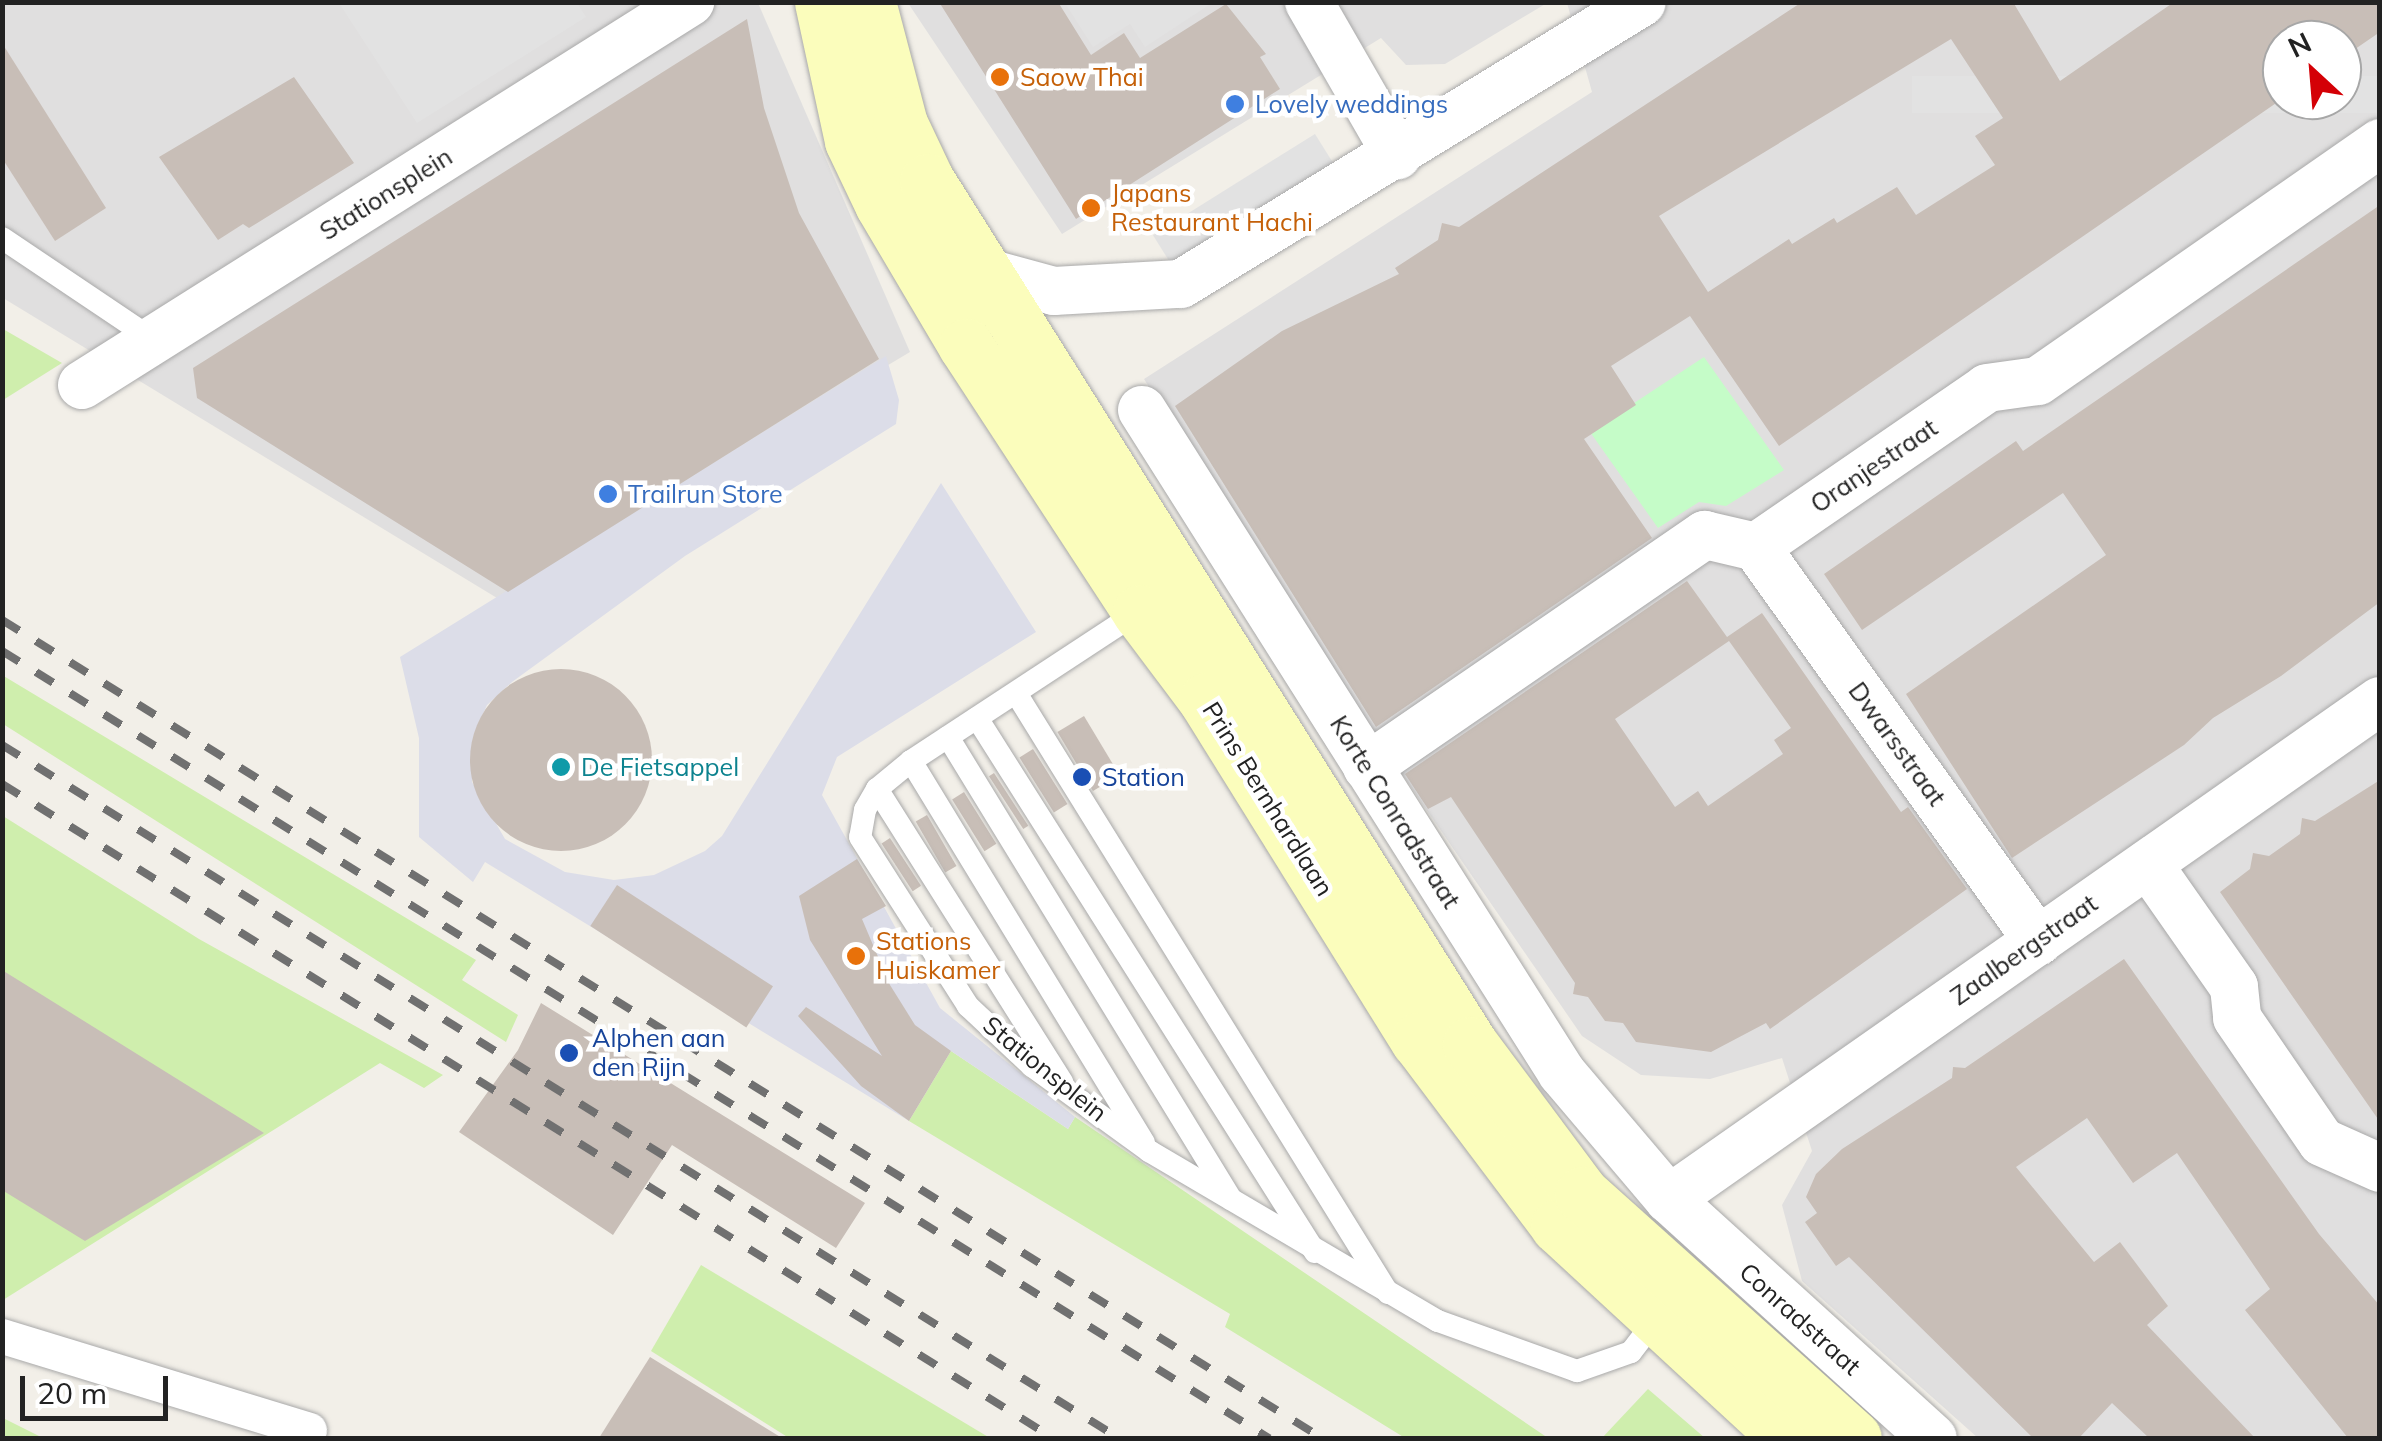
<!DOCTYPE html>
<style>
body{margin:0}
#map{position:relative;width:2382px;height:1441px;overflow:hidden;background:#f2efe8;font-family:Mulish,sans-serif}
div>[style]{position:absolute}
.residential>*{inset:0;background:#e0dfdf}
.grass>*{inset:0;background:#cfeead}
.park>*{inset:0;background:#c5fcc8}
.parking>*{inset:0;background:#e2e2e2;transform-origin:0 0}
.plaza>*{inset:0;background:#dcdde8}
.building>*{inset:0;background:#c8beb7;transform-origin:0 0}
.round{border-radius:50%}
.roads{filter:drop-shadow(0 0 2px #a9a9a9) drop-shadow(0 0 2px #a9a9a9)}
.service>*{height:22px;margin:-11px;padding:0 11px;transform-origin:11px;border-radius:11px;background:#fff}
.pedestrian>*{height:35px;margin:-17.5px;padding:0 17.5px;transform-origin:17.5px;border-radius:17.5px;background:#fff}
.minor>*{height:48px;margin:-24px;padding:0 24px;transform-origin:24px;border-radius:24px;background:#fff}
.secondary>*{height:55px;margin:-27.5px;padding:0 27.5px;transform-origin:27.5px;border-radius:27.5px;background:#fbfdbc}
.rail>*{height:8px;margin-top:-4px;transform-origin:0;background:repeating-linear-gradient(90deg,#707070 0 20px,transparent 0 40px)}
.dots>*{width:28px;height:28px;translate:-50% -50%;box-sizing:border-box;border:5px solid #fff;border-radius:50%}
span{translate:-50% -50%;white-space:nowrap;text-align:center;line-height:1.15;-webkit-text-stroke:9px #fff;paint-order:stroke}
.food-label{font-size:25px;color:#c56008}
.left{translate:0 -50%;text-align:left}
.shop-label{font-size:25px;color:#366cbe}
.street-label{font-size:25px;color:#222}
.culture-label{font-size:25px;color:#0d838f}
.transit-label{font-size:25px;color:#164399}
.frame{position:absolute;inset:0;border:5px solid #222;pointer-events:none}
.north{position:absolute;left:2262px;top:20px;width:100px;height:100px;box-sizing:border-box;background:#fff;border:2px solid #a7a7a7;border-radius:50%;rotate:334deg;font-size:28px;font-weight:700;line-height:40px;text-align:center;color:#222}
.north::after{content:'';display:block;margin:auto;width:35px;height:45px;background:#d40006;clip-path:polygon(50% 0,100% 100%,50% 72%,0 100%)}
.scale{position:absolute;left:20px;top:1376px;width:148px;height:45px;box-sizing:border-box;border:5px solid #222;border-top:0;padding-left:12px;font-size:30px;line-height:35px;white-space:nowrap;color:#222;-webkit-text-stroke:8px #fff;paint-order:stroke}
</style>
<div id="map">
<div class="residential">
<i style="clip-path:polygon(2px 3px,758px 3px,910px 352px,497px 598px,3px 298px)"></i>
<i style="clip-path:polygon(908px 3px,1547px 3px,1445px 64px,1406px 65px,1381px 38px,1062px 234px)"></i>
<i style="clip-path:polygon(evenodd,1567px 3px,2379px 3px,2379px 1438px,1978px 1438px,1802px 1281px,1782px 1205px,1812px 1151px,1782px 1058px,1710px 1079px,1641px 1075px,1582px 1036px,1345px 691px,1144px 379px,1592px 92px,1567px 3px,2282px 40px,2342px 40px,2342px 100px,2282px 100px,2282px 40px)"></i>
</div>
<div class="grass">
<i style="clip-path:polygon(3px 329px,62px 363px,3px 400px)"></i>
<i style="clip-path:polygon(2px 675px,476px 960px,462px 980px,518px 1015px,506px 1042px,3px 724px)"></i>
<i style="clip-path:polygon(3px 816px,199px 939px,443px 1075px,424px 1088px,380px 1063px,3px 1300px)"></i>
<i style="clip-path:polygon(951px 1051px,1068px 1129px,1075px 1117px,1548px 1438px,1405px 1438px,1225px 1327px,1230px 1314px,909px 1121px)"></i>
<i style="clip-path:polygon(701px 1265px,990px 1438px,789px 1438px,651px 1351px)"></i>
<i style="clip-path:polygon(1648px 1389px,1705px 1438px,1602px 1438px)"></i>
<i style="clip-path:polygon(2px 1418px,3px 1418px,43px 1438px,3px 1438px)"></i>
</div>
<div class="park">
<i style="clip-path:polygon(1704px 357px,1784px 470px,1726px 506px,1699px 502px,1658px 528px,1590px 432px)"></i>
</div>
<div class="parking">
<i style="clip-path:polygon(339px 3px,577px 3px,586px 17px,417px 123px)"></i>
<i style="clip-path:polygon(1065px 3px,1212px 3px,1145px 47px,1130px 24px,1093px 47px)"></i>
<i style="left:2379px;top:76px;width:37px;height:467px;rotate:90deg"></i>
<i style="left:1315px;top:134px;width:36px;height:191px;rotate:58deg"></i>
</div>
<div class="plaza">
<i style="clip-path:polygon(886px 356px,899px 400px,896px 424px,685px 556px,512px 682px,487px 705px,474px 734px,472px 782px,505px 839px,565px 872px,614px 880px,654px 875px,705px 851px,722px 836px,941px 483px,1036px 632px,837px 757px,822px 795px,940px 1008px,1075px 1117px,1068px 1129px,951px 1051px,855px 1079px,909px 1121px,485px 862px,473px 882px,419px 837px,419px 738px,400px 657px)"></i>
</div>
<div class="building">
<i style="clip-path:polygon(939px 2px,1058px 2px,1091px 55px,1124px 33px,1140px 58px,1226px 4px,1266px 54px,1260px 57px,1280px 89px,1076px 219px)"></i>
<i style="clip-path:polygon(evenodd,1802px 2px,2013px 2px,2060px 81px,2174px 2px,2380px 2px,2380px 32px,2342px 58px,2342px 40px,2282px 40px,2282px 99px,1779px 446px,1690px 316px,1611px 366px,1636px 405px,1584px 439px,1652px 538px,1376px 727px,1175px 406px,1282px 331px,1399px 274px,1395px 268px,1438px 240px,1442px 223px,1459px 227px,1802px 2px,1951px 39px,2003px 118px,1975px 136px,1995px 165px,1916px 215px,1897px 187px,1837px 223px,1834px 218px,1792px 244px,1789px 239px,1708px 292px,1659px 216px,1951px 39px)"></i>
<i style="clip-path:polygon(747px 19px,764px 108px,799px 213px,879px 359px,508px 592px,197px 398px,193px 368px)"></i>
<i style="clip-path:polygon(2px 43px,106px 208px,55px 241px,2px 158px)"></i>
<i style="clip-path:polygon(294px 77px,354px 163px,249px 228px,243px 224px,218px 240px,159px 157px)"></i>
<i style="clip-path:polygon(2380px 205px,2380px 602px,2281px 676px,2213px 718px,2184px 745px,2012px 858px,1906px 694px,2106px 555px,2063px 493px,1862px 630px,1824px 574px,2016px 441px,2023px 451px)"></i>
<i style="clip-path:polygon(evenodd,1687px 581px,1727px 637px,1762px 613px,1901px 812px,1908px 807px,1967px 889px,1770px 1029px,1766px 1023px,1711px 1052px,1636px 1042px,1623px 1023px,1605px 1021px,1588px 997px,1573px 994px,1575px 983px,1451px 797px,1428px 809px,1405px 774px,1687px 581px,1729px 641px,1791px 728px,1774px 740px,1783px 754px,1708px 806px,1698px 791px,1675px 807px,1615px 719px,1729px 641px)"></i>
<i class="round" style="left:470px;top:669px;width:182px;height:182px"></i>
<i style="left:1084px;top:716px;width:69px;height:31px;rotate:59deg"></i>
<i style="left:1033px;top:749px;width:65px;height:16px;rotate:58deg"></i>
<i style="left:994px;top:773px;width:63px;height:6px;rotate:57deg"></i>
<i style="clip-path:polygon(2380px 780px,2380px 1122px,2220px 892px,2250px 869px,2253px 853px,2269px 856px,2300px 834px,2302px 818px,2315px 821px)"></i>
<i style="left:964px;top:792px;width:61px;height:14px;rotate:58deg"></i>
<i style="left:927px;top:815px;width:59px;height:13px;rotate:60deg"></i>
<i style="left:890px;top:838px;width:57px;height:10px;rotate:57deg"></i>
<i style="clip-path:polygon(857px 859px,886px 906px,862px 919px,890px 985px,915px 1025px,951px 1051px,909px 1121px,861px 1086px,798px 1016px,806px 1007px,882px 1056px,810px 940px,799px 896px)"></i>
<i style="left:617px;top:885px;width:186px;height:49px;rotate:33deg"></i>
<i style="clip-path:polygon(2124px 959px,2319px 1234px,2380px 1306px,2380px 1438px,2348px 1438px,2245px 1310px,2270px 1289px,2177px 1153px,2133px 1183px,2087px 1118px,2016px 1167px,2094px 1262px,2120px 1242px,2168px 1306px,2147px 1325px,2255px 1438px,2149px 1438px,2112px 1403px,2079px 1438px,2033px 1438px,1849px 1257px,1836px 1266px,1805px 1222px,1817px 1213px,1806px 1197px,1816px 1174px,1842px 1149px,1952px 1078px,1953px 1067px,1965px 1068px)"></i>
<i style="clip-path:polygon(2px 970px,264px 1133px,85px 1241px,2px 1190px)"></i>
<i style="clip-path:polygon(541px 1003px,865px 1203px,836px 1248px,672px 1145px,613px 1235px,459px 1132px,518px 1050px)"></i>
<i style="clip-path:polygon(650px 1357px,782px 1438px,599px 1438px)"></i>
</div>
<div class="roads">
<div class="service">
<i style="left:2px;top:238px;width:183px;rotate:33.9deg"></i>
<i style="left:1141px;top:610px;width:275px;rotate:146.7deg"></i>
<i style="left:911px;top:761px;width:44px;rotate:140.5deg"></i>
<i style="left:877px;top:789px;width:24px;rotate:120deg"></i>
<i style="left:865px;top:810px;width:27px;rotate:100deg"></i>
<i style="left:860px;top:837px;width:201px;rotate:57.4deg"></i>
<i style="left:968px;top:1006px;width:88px;rotate:43.2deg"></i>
<i style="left:1032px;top:1066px;width:145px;rotate:36deg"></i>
<i style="left:1149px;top:1151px;width:335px;rotate:30.5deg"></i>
<i style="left:1438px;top:1321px;width:148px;rotate:19.8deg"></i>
<i style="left:1577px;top:1371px;width:57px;rotate:-19.4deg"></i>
<i style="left:1631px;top:1352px;width:43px;rotate:-52.6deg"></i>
<i style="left:1016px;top:693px;width:706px;rotate:58.2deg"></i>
<i style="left:977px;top:718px;width:632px;rotate:57.67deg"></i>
<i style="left:948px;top:737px;width:542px;rotate:58.51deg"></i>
<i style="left:911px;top:761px;width:447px;rotate:58.6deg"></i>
<i style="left:877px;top:789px;width:347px;rotate:57.7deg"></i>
</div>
<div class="pedestrian">
<i style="left:2px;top:1336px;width:321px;rotate:17deg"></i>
</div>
<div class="minor">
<i style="left:1309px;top:2px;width:177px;rotate:60.1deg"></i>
<i style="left:980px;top:271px;width:77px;rotate:15.1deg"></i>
<i style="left:1054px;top:291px;width:127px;rotate:-3.2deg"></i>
<i style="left:1181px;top:284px;width:540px;rotate:-31.45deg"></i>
<i style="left:82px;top:385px;width:719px;rotate:-32.21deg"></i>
<i style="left:1142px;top:410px;width:785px;rotate:57.65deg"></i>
<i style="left:1562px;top:1073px;width:165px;rotate:49.7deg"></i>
<i style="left:1669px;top:1199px;width:356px;rotate:42.2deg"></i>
<i style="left:1756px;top:547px;width:485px;rotate:54.4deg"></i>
<i style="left:1367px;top:767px;width:410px;rotate:-34.5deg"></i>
<i style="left:1705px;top:535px;width:52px;rotate:13.2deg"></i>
<i style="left:1756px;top:547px;width:280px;rotate:-34.5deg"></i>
<i style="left:1987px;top:388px;width:51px;rotate:-7.8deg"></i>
<i style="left:2038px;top:381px;width:417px;rotate:-34.8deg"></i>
<i style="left:2148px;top:864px;width:150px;rotate:55deg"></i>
<i style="left:2234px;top:987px;width:31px;rotate:84deg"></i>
<i style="left:2237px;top:1018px;width:150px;rotate:55.6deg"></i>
<i style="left:2322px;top:1142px;width:64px;rotate:24.1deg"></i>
<i style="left:1669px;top:1199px;width:868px;rotate:-35.01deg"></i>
</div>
<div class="secondary">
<i style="left:822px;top:2px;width:142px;rotate:77.8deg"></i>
<i style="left:852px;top:141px;width:70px;rotate:64.5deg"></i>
<i style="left:882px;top:204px;width:165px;rotate:59.4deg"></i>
<i style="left:966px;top:346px;width:318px;rotate:56.8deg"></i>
<i style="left:1140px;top:612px;width:110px;rotate:53.1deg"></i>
<i style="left:1206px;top:700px;width:401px;rotate:58.1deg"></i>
<i style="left:1418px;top:1040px;width:233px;rotate:53deg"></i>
<i style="left:1558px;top:1226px;width:313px;rotate:42.7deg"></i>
<i style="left:868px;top:2px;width:126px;rotate:75.3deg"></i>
<i style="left:900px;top:124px;width:63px;rotate:64.7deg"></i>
<i style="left:927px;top:181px;width:1020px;rotate:57.82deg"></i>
<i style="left:1470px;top:1044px;width:187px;rotate:53.3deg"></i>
<i style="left:1582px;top:1194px;width:365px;rotate:41.9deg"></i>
</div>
</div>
<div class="rail">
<i style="left:2px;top:620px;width:1553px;rotate:31.79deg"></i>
<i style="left:2px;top:651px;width:1492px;rotate:31.85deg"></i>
<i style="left:2px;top:745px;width:1315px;rotate:31.82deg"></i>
<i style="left:2px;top:784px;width:1238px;rotate:31.89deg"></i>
</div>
<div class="dots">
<i style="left:1000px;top:77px;background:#e8710a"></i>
<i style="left:1235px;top:104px;background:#3f7fe0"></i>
<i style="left:1091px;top:208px;background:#e8710a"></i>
<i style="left:608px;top:494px;background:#3f7fe0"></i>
<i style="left:561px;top:767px;background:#0f9aa8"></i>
<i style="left:1082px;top:777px;background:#1a4fb4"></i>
<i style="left:856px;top:956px;background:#e8710a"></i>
<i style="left:569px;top:1053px;background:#1a4fb4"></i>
</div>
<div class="food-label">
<span class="left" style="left:1020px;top:77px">Saow Thai</span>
<span class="left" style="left:1111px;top:208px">Japans<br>Restaurant Hachi</span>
<span class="left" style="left:876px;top:956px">Stations<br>Huiskamer</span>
</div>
<div class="shop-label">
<span class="left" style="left:1255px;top:104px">Lovely weddings</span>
<span class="left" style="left:628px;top:494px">Trailrun Store</span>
</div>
<div class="street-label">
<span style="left:386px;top:194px;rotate:-32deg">Stationsplein</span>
<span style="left:1874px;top:466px;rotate:-34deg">Oranjestraat</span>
<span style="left:1897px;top:744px;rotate:54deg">Dwarsstraat</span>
<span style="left:1268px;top:799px;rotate:58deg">Prins Bernhardlaan</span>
<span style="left:1395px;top:812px;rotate:58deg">Korte Conradstraat</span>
<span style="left:2024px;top:950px;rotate:-35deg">Zaalbergstraat</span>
<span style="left:1045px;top:1069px;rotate:39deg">Stationsplein</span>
<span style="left:1800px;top:1319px;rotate:42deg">Conradstraat</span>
</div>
<div class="culture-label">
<span class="left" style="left:581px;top:767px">De Fietsappel</span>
</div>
<div class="transit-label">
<span class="left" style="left:1102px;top:777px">Station</span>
<span class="left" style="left:592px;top:1053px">Alphen aan<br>den Rijn</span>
</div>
<div class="frame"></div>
<div class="north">N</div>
<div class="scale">20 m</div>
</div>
